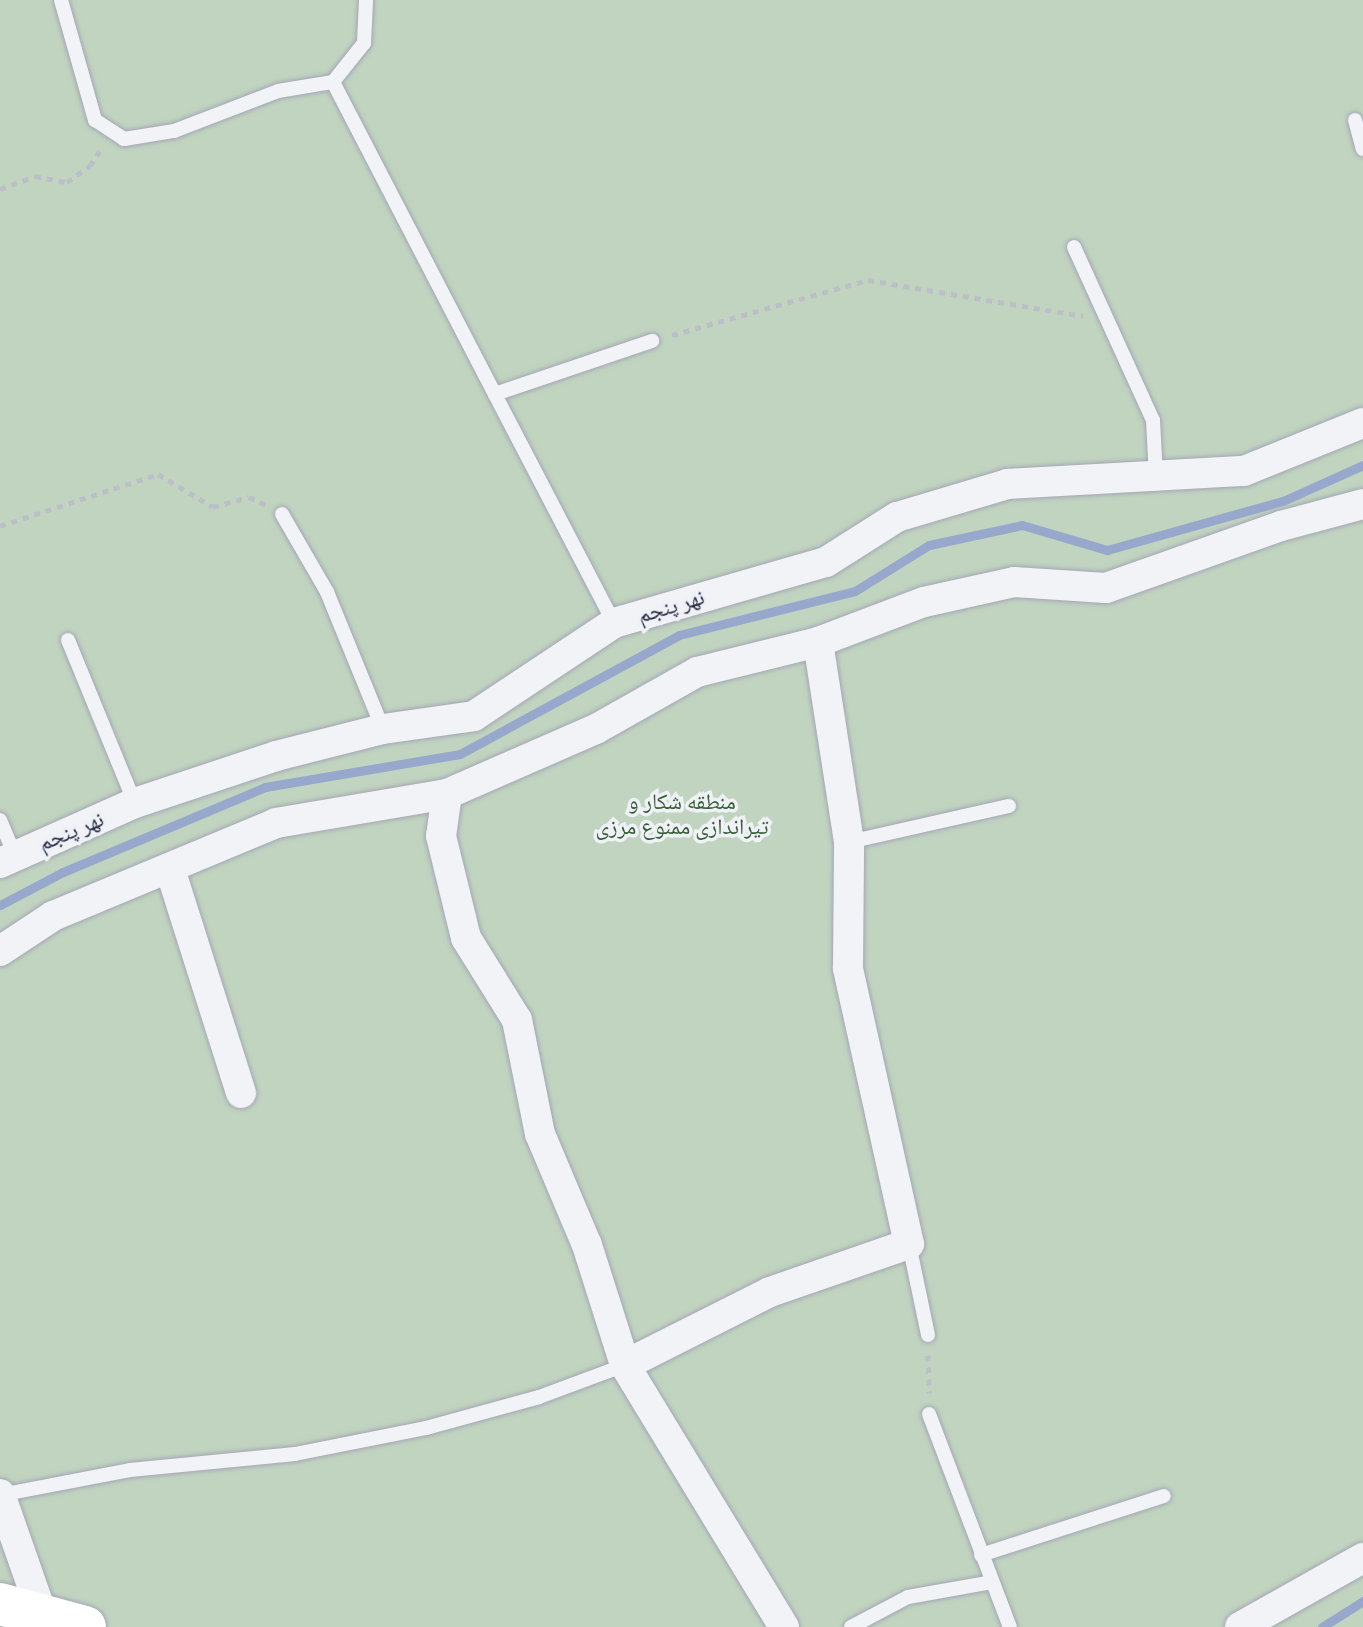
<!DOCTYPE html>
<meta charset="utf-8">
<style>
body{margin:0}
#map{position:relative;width:1363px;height:1627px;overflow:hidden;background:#dfe1e9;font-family:Signika,"Noto Naskh Arabic",sans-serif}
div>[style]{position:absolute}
.green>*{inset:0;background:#c1d4c0;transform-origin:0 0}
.stream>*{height:9px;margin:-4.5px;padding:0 4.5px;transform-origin:4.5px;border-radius:4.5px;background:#98a7cc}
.path>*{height:5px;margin-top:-2.5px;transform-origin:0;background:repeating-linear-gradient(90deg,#bdbfc8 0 6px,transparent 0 12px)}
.roads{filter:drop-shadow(0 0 2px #a4a7b4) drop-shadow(0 0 2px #a4a7b4)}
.lane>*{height:14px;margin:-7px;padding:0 7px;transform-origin:7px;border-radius:7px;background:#f2f3f7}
.street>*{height:30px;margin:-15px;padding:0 15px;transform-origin:15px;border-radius:15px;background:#f2f3f7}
.secondary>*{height:42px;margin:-21px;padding:0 21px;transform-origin:21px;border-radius:21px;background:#fff}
span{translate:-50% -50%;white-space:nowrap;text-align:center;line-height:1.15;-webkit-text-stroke:7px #eff1f7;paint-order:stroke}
.street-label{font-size:22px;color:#272b42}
.park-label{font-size:22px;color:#335e33}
</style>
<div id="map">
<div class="green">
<i style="left:0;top:0;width:1363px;height:1627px"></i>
</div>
<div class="stream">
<i style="left:0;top:905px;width:71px;rotate:-27.6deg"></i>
<i style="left:63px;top:872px;width:219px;rotate:-22.8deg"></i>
<i style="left:265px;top:787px;width:198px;rotate:-9.6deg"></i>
<i style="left:460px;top:754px;width:249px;rotate:-28.5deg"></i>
<i style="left:679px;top:635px;width:181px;rotate:-14deg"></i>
<i style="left:855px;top:591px;width:87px;rotate:-31.9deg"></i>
<i style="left:929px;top:545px;width:95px;rotate:-12.1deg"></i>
<i style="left:1022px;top:525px;width:89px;rotate:16.4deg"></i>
<i style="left:1107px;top:550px;width:183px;rotate:-15.6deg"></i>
<i style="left:1283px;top:501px;width:88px;rotate:-24.2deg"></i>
<i style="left:1322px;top:1627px;width:49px;rotate:-32.4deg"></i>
</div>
<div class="path">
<i style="left:0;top:189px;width:37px;rotate:-20deg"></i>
<i style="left:35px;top:176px;width:33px;rotate:11deg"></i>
<i style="left:67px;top:182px;width:28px;rotate:-35deg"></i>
<i style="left:90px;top:166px;width:20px;rotate:-57deg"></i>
<i style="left:672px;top:335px;width:204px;rotate:-15.7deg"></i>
<i style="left:868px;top:280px;width:218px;rotate:9.5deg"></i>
<i style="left:0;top:526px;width:166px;rotate:-18.2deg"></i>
<i style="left:158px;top:474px;width:64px;rotate:31deg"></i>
<i style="left:213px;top:507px;width:37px;rotate:-16deg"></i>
<i style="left:249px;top:497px;width:19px;rotate:25deg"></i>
<i style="left:928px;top:1355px;width:38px;rotate:88deg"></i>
</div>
<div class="roads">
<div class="lane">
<i style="left:61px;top:0;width:125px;rotate:74.2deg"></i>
<i style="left:95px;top:120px;width:35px;rotate:33deg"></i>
<i style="left:124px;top:139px;width:51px;rotate:-9.1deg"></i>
<i style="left:174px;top:131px;width:111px;rotate:-21deg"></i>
<i style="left:278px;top:91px;width:56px;rotate:-9.3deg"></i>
<i style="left:333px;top:82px;width:352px;rotate:62.6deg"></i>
<i style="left:333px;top:82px;width:50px;rotate:-51.5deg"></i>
<i style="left:364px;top:43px;width:43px;rotate:-87.3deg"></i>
<i style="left:1355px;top:120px;width:30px;rotate:75deg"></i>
<i style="left:1074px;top:247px;width:190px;rotate:65.5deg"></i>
<i style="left:1153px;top:420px;width:57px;rotate:87deg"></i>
<i style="left:282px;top:514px;width:90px;rotate:60deg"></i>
<i style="left:327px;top:592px;width:148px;rotate:67.8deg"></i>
<i style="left:614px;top:623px;width:258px;rotate:-117.5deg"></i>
<i style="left:495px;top:394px;width:166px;rotate:-18.7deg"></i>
<i style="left:68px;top:640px;width:176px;rotate:67.7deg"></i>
<i style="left:0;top:820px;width:38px;rotate:67deg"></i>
<i style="left:849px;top:842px;width:164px;rotate:-12.7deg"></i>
<i style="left:909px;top:1244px;width:93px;rotate:78.2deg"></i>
<i style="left:929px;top:1414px;width:228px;rotate:69.2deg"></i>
<i style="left:0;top:1495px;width:132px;rotate:-10.9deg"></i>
<i style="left:130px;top:1470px;width:166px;rotate:-5.5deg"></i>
<i style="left:295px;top:1454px;width:134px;rotate:-11.2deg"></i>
<i style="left:426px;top:1428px;width:117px;rotate:-15.3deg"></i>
<i style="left:539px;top:1397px;width:92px;rotate:-20.4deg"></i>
<i style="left:981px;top:1555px;width:192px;rotate:-17.9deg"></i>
<i style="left:851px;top:1627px;width:64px;rotate:-27.8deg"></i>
<i style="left:908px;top:1597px;width:85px;rotate:-10.1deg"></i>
</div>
<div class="street">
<i style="left:447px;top:794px;width:42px;rotate:98.1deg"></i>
<i style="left:441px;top:836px;width:105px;rotate:76.2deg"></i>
<i style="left:466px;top:938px;width:97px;rotate:58.1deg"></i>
<i style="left:517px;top:1020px;width:116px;rotate:78.6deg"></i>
<i style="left:540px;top:1134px;width:121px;rotate:67.1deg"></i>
<i style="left:587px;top:1245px;width:126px;rotate:72.4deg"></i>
<i style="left:0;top:863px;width:148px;rotate:-24deg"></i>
<i style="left:135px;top:803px;width:149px;rotate:-18.4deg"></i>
<i style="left:276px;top:756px;width:110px;rotate:-14.2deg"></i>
<i style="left:383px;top:729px;width:92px;rotate:-8.1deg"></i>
<i style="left:474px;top:716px;width:168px;rotate:-33.6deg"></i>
<i style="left:614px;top:623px;width:221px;rotate:-16.1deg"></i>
<i style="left:826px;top:562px;width:84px;rotate:-32.4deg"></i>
<i style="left:897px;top:517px;width:116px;rotate:-16.6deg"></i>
<i style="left:1008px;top:484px;width:236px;rotate:-3.2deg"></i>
<i style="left:1244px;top:471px;width:128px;rotate:-22deg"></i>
<i style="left:170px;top:869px;width:235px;rotate:72.4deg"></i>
<i style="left:0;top:951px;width:64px;rotate:-33.4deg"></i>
<i style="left:53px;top:916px;width:242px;rotate:-22.6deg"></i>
<i style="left:276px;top:823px;width:173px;rotate:-9.6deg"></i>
<i style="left:447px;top:794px;width:163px;rotate:-23.6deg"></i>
<i style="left:596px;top:729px;width:116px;rotate:-29.4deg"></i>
<i style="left:697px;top:672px;width:125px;rotate:-13.9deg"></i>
<i style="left:818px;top:642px;width:113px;rotate:-20.7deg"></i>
<i style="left:924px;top:602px;width:92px;rotate:-12.5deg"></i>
<i style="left:1014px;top:582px;width:92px;rotate:3.7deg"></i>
<i style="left:1106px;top:588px;width:186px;rotate:-19.5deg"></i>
<i style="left:1281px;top:526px;width:85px;rotate:-15deg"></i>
<i style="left:0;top:1494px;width:127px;rotate:70.7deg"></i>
<i style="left:784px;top:1627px;width:306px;rotate:-121.3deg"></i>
<i style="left:625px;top:1365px;width:162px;rotate:-26.7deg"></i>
<i style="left:770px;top:1292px;width:147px;rotate:-19.1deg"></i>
<i style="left:909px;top:1244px;width:283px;rotate:-102.5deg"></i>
<i style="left:848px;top:968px;width:126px;rotate:-89.5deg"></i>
<i style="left:849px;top:842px;width:202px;rotate:-98.8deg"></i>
<i style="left:1240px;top:1627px;width:141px;rotate:-29.3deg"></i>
</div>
<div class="secondary">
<i style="left:0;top:1604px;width:88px;rotate:15.1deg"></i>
</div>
</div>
<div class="street-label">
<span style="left:671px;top:606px;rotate:-17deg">نهر پنجم</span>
<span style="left:71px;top:831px;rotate:-23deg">نهر پنجم</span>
</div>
<div class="park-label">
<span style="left:682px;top:814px">منطقه شکار و<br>تیراندازی ممنوع مرزی</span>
</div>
</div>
